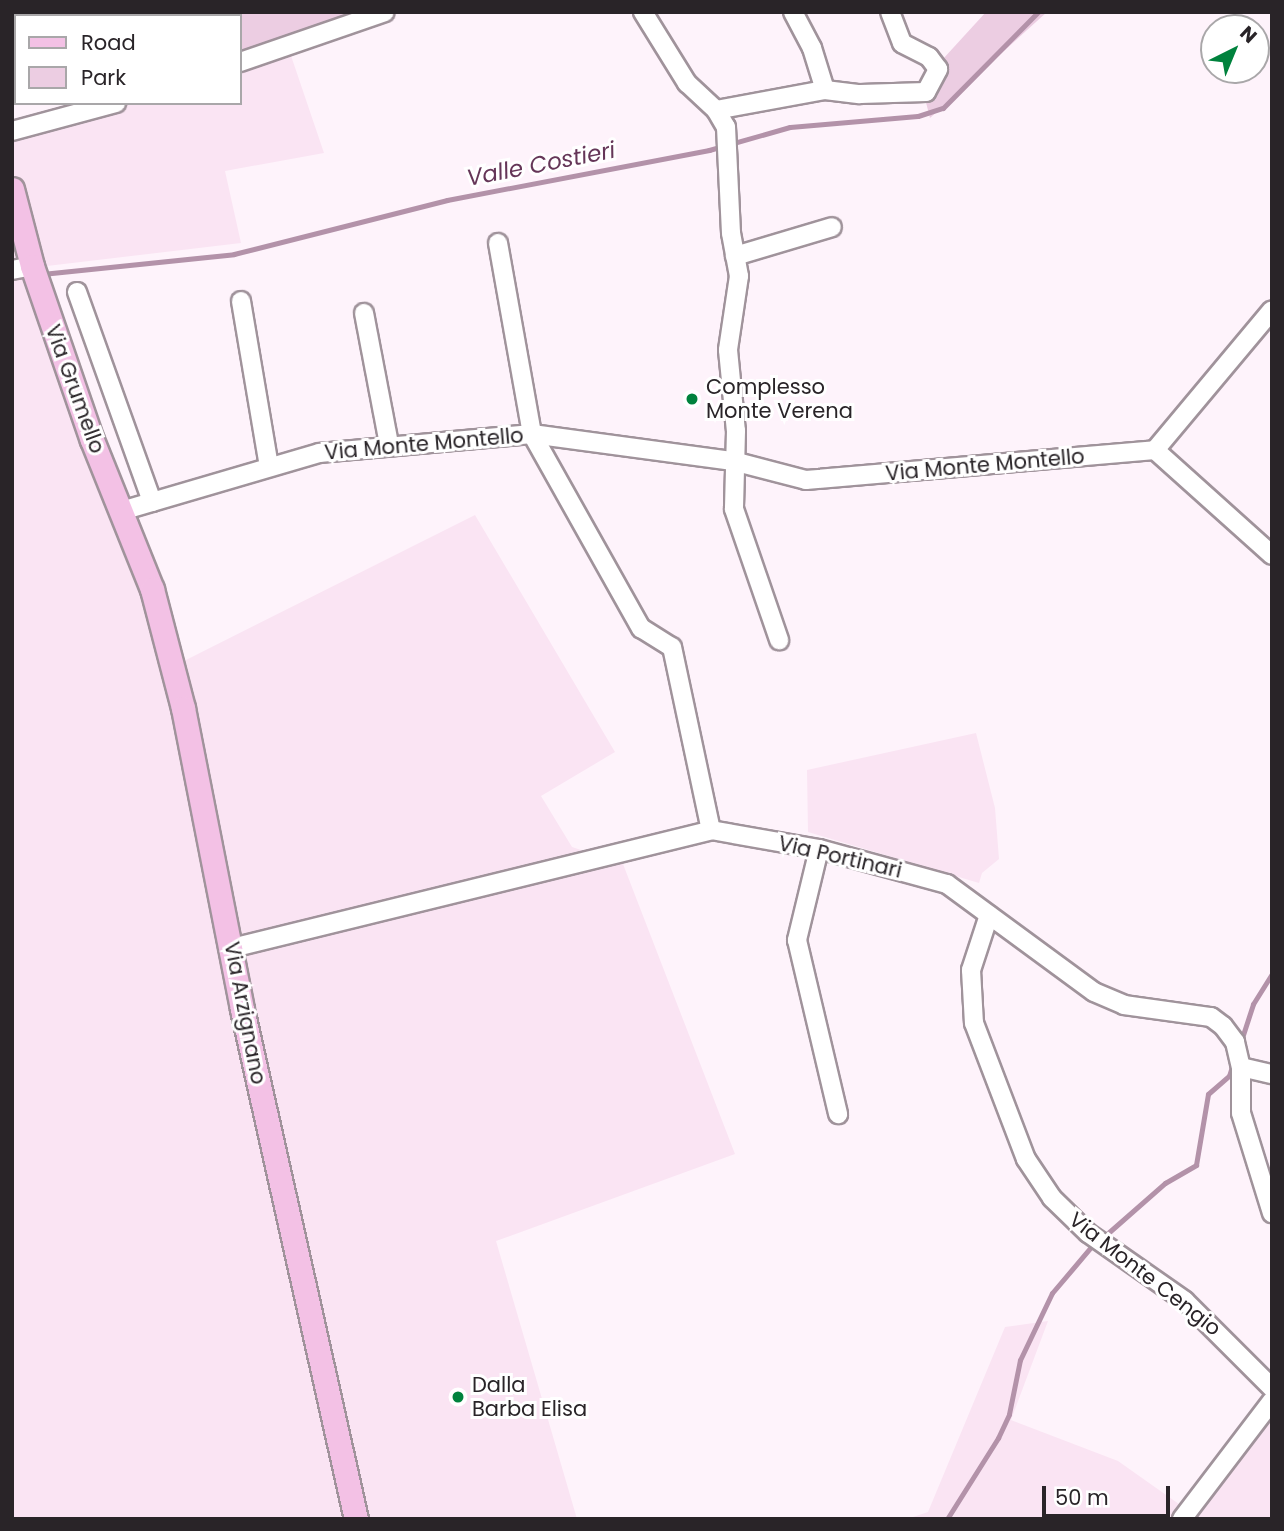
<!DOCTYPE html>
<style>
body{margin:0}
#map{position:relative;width:1284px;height:1531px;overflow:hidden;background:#fef3fb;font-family:Poppins,sans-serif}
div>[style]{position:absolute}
.built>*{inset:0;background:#fae4f3}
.green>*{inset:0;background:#eccde2}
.stream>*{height:5px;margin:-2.5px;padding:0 2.5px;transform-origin:2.5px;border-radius:2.5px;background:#b392a9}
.roads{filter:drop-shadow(2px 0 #a0939b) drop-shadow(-2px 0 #a0939b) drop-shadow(0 2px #a0939b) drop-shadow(0 -2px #a0939b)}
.minor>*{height:18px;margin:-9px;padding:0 9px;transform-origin:9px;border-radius:9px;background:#fff}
.major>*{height:23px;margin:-11.5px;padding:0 11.5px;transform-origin:11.5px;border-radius:11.5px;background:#f3c1e5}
.dots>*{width:19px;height:19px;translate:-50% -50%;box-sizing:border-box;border:4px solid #fff;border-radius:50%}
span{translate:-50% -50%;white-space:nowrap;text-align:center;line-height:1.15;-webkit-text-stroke:6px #fff;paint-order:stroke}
.poi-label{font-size:21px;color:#292428}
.left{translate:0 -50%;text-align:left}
.street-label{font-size:21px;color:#292428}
.water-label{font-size:23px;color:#653658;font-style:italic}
.frame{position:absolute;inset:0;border:14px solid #292428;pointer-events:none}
.legend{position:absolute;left:14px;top:14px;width:228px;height:91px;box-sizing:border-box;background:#fff;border:2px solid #a9a7a9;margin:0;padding:9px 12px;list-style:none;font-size:21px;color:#292428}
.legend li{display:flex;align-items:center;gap:14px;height:35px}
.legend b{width:35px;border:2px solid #a9a7a9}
.north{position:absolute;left:1200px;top:14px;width:70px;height:70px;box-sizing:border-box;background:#fff;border:2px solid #a9a7a9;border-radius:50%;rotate:43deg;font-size:19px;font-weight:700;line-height:28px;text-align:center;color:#292428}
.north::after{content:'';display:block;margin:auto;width:24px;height:32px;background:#00823d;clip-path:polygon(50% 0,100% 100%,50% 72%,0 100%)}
.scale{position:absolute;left:1042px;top:1486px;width:128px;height:32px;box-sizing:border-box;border:4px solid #292428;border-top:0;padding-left:9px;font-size:21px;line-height:24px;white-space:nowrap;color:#292428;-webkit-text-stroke:5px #fff;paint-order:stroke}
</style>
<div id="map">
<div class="built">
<div style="clip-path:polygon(285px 38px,324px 153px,225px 171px,241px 243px,30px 268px,172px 667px,475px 515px,615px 752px,541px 796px,572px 847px,623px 864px,735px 1154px,496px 1241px,577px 1519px,12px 1519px,12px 132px,128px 103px,240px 103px,240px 56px)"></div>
<div style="clip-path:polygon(976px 733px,995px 808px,999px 859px,982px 873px,979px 883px,808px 832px,807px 770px)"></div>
<div style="clip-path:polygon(1048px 1321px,1011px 1420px,1118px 1461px,1193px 1514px,1272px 1412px,1272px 1519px,907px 1519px,928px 1512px,1005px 1327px)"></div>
</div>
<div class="green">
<div style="clip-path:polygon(12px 12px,349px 12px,347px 18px,240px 56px,240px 16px,16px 19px)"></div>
<div style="clip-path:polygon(986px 12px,1047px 12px,930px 118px,921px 83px)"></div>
</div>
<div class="stream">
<div style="left:42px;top:274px;width:193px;rotate:-5.9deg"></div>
<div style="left:234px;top:254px;width:220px;rotate:-14.2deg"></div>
<div style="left:447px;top:200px;width:267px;rotate:-10.8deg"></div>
<div style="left:709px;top:150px;width:84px;rotate:-15.9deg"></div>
<div style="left:790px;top:127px;width:128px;rotate:-4.9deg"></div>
<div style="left:918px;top:116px;width:26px;rotate:-18deg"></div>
<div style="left:943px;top:108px;width:135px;rotate:-45.3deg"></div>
<div style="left:1241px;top:1041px;width:39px;rotate:-72deg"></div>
<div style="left:1253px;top:1004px;width:36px;rotate:-58deg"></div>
<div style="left:1108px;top:1233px;width:76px;rotate:-41.3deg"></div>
<div style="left:1165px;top:1183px;width:36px;rotate:-30deg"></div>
<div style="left:1196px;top:1165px;width:72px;rotate:-80.4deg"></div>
<div style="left:1208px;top:1094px;width:28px;rotate:-41deg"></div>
<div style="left:1229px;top:1076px;width:14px;rotate:-73deg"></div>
<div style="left:947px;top:1519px;width:96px;rotate:-57.8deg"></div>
<div style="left:998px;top:1438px;width:26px;rotate:-65deg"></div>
<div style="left:1009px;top:1414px;width:55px;rotate:-78.5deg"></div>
<div style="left:1020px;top:1360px;width:74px;rotate:-64.5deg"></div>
<div style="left:1052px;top:1293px;width:60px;rotate:-49.7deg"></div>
</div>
<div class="roads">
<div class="minor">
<div style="left:643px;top:12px;width:84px;rotate:58.2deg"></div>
<div style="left:687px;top:83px;width:40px;rotate:43deg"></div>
<div style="left:716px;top:110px;width:20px;rotate:60deg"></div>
<div style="left:726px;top:127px;width:106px;rotate:87.3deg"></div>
<div style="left:731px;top:233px;width:44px;rotate:79.5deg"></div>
<div style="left:739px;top:276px;width:75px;rotate:98.5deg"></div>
<div style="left:728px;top:350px;width:81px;rotate:84.4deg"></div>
<div style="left:736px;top:431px;width:78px;rotate:91.5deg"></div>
<div style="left:734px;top:509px;width:139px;rotate:71deg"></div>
<div style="left:793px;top:12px;width:41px;rotate:62.2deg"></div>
<div style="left:812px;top:48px;width:44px;rotate:72.8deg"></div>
<div style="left:240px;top:62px;width:153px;rotate:-19deg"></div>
<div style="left:716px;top:110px;width:111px;rotate:-10.4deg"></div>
<div style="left:825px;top:90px;width:35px;rotate:7deg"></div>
<div style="left:860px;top:94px;width:66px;rotate:-1.7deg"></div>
<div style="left:926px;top:92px;width:26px;rotate:-62deg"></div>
<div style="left:938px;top:69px;width:15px;rotate:-127deg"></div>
<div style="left:929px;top:57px;width:30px;rotate:-153deg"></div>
<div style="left:902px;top:43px;width:33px;rotate:-111deg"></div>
<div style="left:12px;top:131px;width:108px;rotate:-15.1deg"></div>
<div style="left:498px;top:243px;width:194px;rotate:79.9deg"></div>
<div style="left:532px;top:434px;width:223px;rotate:60.7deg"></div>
<div style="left:641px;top:628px;width:36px;rotate:32deg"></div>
<div style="left:672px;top:647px;width:187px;rotate:78deg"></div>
<div style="left:735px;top:256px;width:101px;rotate:-16.6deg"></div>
<div style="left:12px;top:270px;width:20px;rotate:-11deg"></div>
<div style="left:77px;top:292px;width:223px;rotate:70.3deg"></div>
<div style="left:241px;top:301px;width:168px;rotate:80.4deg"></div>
<div style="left:364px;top:313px;width:133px;rotate:79.2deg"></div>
<div style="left:1155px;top:450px;width:182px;rotate:-50.1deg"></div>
<div style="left:1155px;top:450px;width:157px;rotate:41.9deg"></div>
<div style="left:121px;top:511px;width:206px;rotate:-16.3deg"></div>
<div style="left:319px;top:453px;width:214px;rotate:-5.1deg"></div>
<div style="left:532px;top:434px;width:203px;rotate:7.7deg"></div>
<div style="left:733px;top:461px;width:75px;rotate:14.6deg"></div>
<div style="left:806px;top:480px;width:350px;rotate:-4.9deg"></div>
<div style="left:819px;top:849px;width:94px;rotate:103.6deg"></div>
<div style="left:797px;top:940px;width:179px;rotate:76.7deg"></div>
<div style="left:989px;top:915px;width:58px;rotate:108.1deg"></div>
<div style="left:971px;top:970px;width:53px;rotate:86.8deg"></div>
<div style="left:974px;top:1023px;width:146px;rotate:69.1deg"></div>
<div style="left:1026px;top:1159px;width:47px;rotate:56.3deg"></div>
<div style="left:1052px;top:1198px;width:50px;rotate:44.2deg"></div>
<div style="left:1088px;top:1233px;width:118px;rotate:35deg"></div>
<div style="left:1185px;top:1301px;width:123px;rotate:45deg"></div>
<div style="left:232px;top:948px;width:493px;rotate:-13.8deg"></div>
<div style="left:711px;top:830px;width:110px;rotate:10deg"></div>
<div style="left:819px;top:849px;width:133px;rotate:15.3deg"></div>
<div style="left:947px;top:884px;width:182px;rotate:36.3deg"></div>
<div style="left:1094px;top:992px;width:33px;rotate:23deg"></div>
<div style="left:1124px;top:1005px;width:88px;rotate:7.9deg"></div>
<div style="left:1211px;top:1017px;width:15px;rotate:37deg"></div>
<div style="left:1223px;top:1026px;width:20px;rotate:53deg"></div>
<div style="left:1235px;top:1042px;width:26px;rotate:77deg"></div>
<div style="left:1241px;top:1067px;width:46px;rotate:90deg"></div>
<div style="left:1241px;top:1113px;width:105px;rotate:72.8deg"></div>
<div style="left:1241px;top:1067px;width:32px;rotate:13deg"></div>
<div style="left:1182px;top:1519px;width:148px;rotate:-52.7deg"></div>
</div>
<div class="major">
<div style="left:12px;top:189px;width:80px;rotate:75.4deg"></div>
<div style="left:32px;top:266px;width:184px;rotate:71deg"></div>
<div style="left:92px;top:440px;width:161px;rotate:68.1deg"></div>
<div style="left:152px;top:589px;width:123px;rotate:75.4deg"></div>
<div style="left:183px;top:708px;width:307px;rotate:78.9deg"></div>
<div style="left:242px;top:1009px;width:523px;rotate:77.4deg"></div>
</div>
</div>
<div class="dots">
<div style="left:692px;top:399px;background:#00823d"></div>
<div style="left:458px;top:1397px;background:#00823d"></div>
</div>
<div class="poi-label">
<span class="left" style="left:706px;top:399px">Complesso<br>Monte Verena</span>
<span class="left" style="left:472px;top:1397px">Dalla<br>Barba Elisa</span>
</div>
<div class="street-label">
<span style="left:75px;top:389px;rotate:70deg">Via Grumello</span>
<span style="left:424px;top:444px;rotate:-5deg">Via Monte Montello</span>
<span style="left:985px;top:465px;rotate:-5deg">Via Monte Montello</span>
<span style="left:840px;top:857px;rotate:13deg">Via Portinari</span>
<span style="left:245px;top:1013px;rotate:79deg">Via Arzignano</span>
<span style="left:1145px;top:1274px;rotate:38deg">Via Monte Cengio</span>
</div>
<div class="water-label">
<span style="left:541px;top:164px;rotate:-11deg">Valle Costieri</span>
</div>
<div class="frame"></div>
<ul class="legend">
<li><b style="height:9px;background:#f3c1e5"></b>Road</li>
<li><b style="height:19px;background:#eccde2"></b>Park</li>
</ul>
<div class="north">N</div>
<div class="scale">50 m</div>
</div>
